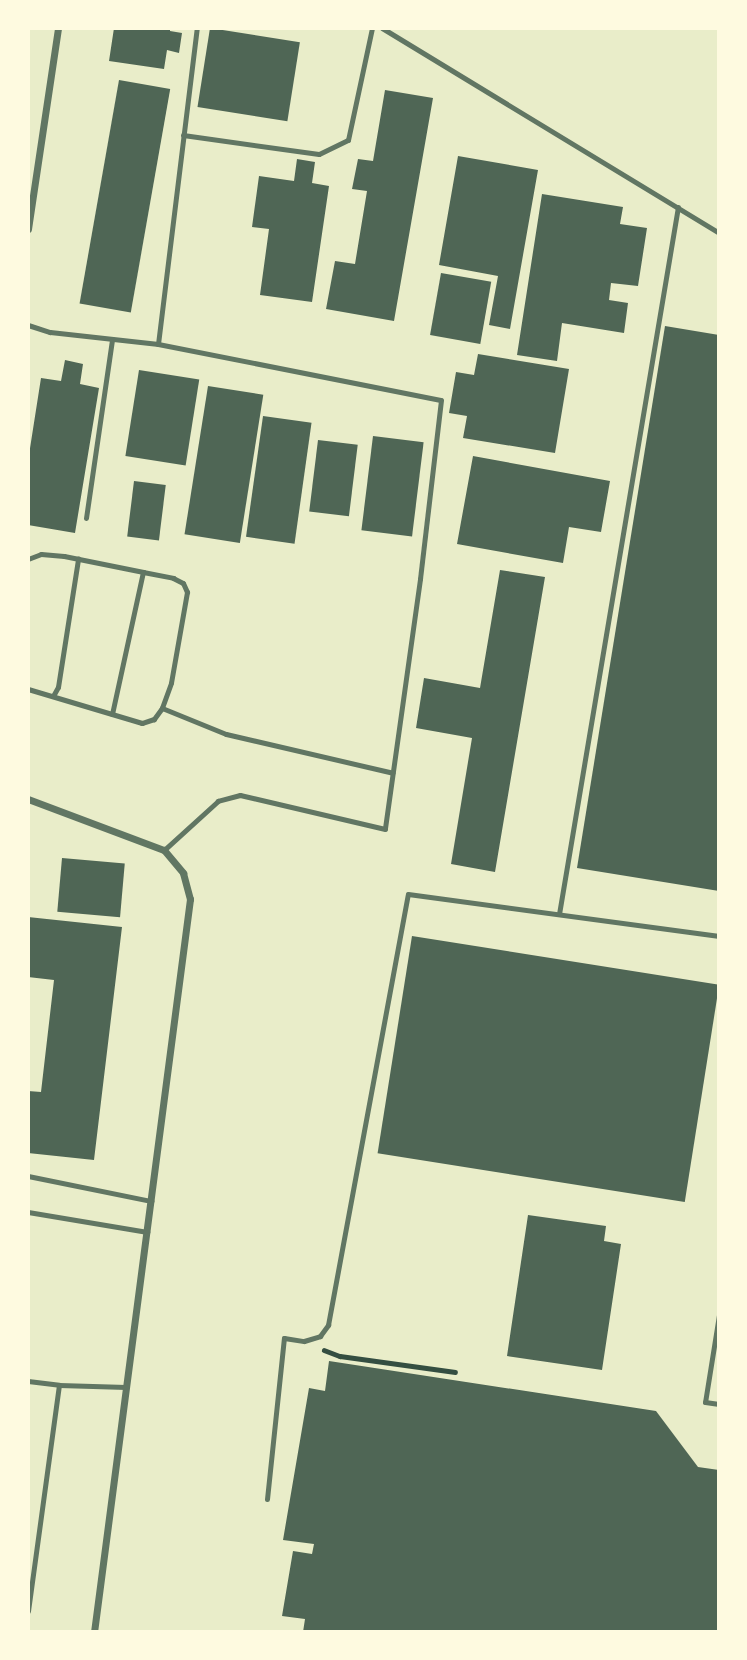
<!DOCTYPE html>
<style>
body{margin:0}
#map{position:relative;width:747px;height:1660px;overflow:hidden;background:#e9edc9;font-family:"Sofia Sans Condensed",sans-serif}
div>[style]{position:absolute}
.building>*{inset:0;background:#4f6655;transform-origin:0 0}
.path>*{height:4.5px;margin:-2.25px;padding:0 2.25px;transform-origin:2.25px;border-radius:2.25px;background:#344e41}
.service>*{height:5px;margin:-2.5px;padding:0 2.5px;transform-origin:2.5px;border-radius:2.5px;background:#617663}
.minor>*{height:7px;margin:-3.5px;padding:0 3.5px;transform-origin:3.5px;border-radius:3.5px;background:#617663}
span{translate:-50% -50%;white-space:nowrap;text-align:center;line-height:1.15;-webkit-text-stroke:5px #fefae0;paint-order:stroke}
.frame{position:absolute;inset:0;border:30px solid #fefae0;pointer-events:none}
</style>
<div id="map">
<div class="building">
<div style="clip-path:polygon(114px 28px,170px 28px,170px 31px,182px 33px,179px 53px,167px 50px,164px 69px,109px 61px)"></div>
<div style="left:210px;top:28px;width:91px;height:80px;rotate:9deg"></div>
<div style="left:119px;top:80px;width:52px;height:227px;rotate:10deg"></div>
<div style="clip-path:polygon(385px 90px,433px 98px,394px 321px,326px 309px,335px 261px,355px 264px,367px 191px,352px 189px,358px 159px,373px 161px)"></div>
<div style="clip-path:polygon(458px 156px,538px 170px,510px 329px,489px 325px,498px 276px,439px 265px)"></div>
<div style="clip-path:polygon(297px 159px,315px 162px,312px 183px,329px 186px,312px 302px,260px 295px,269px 229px,252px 227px,259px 176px,294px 181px)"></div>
<div style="clip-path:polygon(542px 194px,623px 207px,620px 224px,647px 228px,638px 286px,611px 283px,609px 300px,628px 303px,624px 333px,562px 323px,557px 361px,517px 355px)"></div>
<div style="left:441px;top:273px;width:51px;height:63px;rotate:10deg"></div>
<div style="clip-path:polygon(665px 326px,719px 335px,719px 891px,577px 868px)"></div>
<div style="clip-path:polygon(478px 354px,569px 369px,555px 453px,463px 438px,467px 416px,449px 413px,456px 372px,474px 375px)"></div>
<div style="clip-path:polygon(65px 360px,83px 364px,80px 384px,99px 388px,75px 533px,28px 525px,28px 461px,41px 378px,61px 381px)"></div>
<div style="left:139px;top:370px;width:61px;height:87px;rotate:9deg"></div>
<div style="left:208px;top:386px;width:56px;height:150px;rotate:9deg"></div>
<div style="left:263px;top:416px;width:49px;height:122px;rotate:8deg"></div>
<div style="left:373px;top:436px;width:51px;height:95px;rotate:7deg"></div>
<div style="left:318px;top:440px;width:40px;height:72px;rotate:7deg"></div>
<div style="clip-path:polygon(473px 456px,610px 481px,601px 532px,569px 527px,563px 563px,457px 544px)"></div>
<div style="left:134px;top:481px;width:32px;height:56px;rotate:7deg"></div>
<div style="clip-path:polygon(500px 570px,545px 577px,495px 872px,451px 864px,472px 738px,416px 728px,424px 678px,480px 688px)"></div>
<div style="left:62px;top:858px;width:63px;height:54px;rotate:5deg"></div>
<div style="clip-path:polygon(28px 917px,122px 927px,94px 1160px,28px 1153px,28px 1091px,41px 1092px,54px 980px,28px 977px)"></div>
<div style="left:412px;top:936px;width:311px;height:220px;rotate:9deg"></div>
<div style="clip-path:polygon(528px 1215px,606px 1226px,604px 1241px,621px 1244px,602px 1370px,507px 1356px)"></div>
<div style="clip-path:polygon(329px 1361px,656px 1411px,698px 1467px,719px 1470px,719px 1632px,303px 1632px,305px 1619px,282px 1616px,293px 1551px,312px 1554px,314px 1544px,283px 1540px,309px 1388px,325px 1391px)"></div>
</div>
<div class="path">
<div style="left:324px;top:1350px;width:17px;rotate:21deg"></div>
<div style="left:340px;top:1356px;width:116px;rotate:7.9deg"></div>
</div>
<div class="service">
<div style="left:382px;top:28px;width:394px;rotate:31.3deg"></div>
<div style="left:183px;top:135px;width:137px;rotate:8deg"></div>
<div style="left:319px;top:154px;width:32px;rotate:-26deg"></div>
<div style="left:348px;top:140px;width:115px;rotate:-77.9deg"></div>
<div style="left:28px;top:325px;width:23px;rotate:18deg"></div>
<div style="left:50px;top:332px;width:109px;rotate:6.3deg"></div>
<div style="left:158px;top:344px;width:288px;rotate:11.2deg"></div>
<div style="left:441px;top:400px;width:180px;rotate:96.7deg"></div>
<div style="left:420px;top:579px;width:252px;rotate:98deg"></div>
<div style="left:385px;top:829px;width:149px;rotate:-166.8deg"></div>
<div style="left:240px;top:795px;width:23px;rotate:165deg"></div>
<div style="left:218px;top:801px;width:73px;rotate:137.8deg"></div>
<div style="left:158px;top:344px;width:318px;rotate:-83deg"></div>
<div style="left:86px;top:518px;width:181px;rotate:-81.7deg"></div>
<div style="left:28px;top:559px;width:14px;rotate:-21deg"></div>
<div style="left:41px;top:554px;width:23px;rotate:5deg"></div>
<div style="left:64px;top:556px;width:81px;rotate:11.4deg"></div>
<div style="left:143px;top:572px;width:31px;rotate:11deg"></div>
<div style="left:173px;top:578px;width:11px;rotate:27deg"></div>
<div style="left:183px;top:583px;width:10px;rotate:66deg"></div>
<div style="left:187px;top:592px;width:92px;rotate:100deg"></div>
<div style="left:171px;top:683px;width:27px;rotate:110deg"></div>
<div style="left:162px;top:708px;width:14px;rotate:126deg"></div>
<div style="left:154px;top:719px;width:13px;rotate:162deg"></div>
<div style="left:142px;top:723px;width:119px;rotate:-163.4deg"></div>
<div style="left:53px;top:696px;width:10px;rotate:-61deg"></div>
<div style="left:58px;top:687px;width:130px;rotate:-81.1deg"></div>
<div style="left:162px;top:708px;width:69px;rotate:22.1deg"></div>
<div style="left:226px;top:734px;width:171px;rotate:13.1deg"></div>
<div style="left:112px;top:714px;width:145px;rotate:-77.7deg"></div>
<div style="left:559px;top:914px;width:717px;rotate:-80.45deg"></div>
<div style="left:28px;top:1176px;width:126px;rotate:11.5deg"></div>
<div style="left:28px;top:1212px;width:121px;rotate:9.5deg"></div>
<div style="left:719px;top:1315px;width:88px;rotate:99.1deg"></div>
<div style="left:705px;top:1402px;width:14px;rotate:8deg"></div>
<div style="left:28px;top:1381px;width:31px;rotate:7deg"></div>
<div style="left:267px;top:1499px;width:162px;rotate:-84deg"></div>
<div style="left:284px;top:1338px;width:20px;rotate:9deg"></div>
<div style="left:304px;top:1341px;width:17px;rotate:-17deg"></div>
<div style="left:320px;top:1336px;width:14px;rotate:-54deg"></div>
<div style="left:328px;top:1325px;width:438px;rotate:-79.5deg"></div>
<div style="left:408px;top:894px;width:314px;rotate:7.7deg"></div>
<div style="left:28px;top:1611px;width:228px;rotate:-82.2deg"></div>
<div style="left:59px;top:1385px;width:67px;rotate:1.7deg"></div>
</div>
<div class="minor">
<div style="left:28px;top:229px;width:203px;rotate:-81.5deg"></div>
<div style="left:28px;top:799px;width:145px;rotate:20.6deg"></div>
<div style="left:164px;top:850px;width:30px;rotate:50deg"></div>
<div style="left:183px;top:873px;width:27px;rotate:75deg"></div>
<div style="left:190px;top:899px;width:739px;rotate:97.46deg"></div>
</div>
<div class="frame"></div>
</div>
